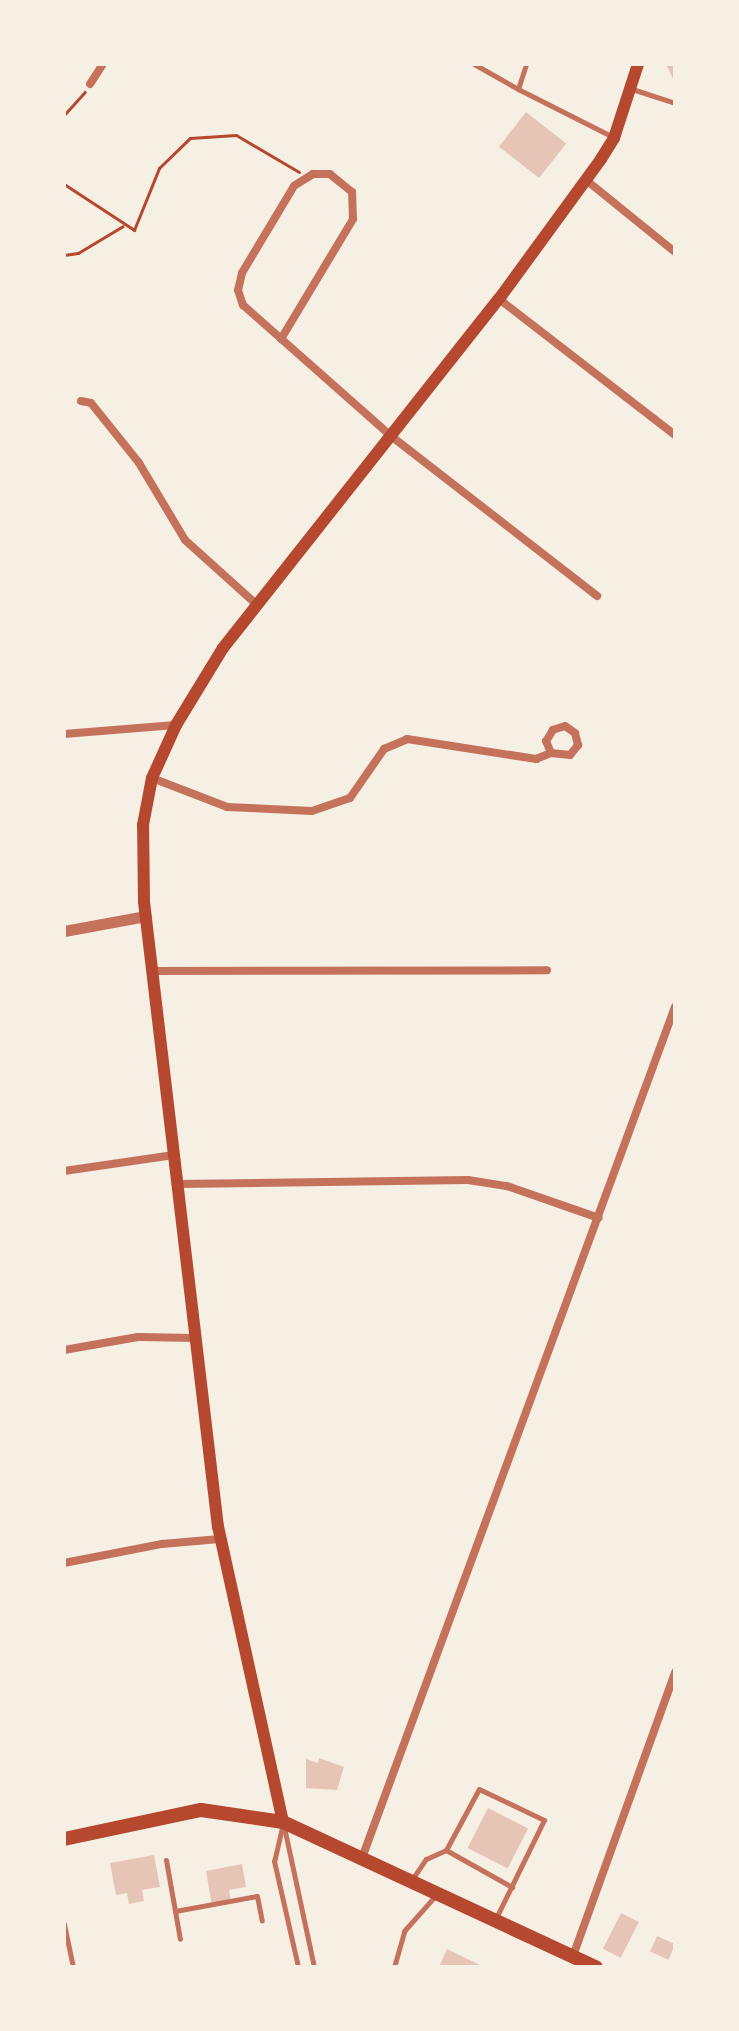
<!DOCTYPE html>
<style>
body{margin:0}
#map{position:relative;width:739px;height:2031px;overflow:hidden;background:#f6efe4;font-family:Inter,sans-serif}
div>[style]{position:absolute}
.building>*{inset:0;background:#e6c5b7;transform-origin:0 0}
.path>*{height:3px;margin:-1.5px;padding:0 1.5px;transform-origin:1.5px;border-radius:1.5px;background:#b5482f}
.service>*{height:5px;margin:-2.5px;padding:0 2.5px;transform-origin:2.5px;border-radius:2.5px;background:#c5725c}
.minor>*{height:8px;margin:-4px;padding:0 4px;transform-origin:4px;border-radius:4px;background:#c5725c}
.tertiary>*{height:11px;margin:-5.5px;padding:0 5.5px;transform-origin:5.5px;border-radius:5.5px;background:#c5725c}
.secondary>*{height:12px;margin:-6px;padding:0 6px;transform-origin:6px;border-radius:6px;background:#b5482f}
.primary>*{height:14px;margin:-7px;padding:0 7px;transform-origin:7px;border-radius:7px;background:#b5482f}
span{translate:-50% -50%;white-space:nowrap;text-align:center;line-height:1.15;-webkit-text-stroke:6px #f6efe4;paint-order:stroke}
.frame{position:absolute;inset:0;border:66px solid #f6efe4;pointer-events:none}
</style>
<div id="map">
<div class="building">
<div style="clip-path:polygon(666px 64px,675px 64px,675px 83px)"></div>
<div style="left:526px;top:112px;width:51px;height:44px;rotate:38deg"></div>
<div style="clip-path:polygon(319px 1758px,344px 1767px,337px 1790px,306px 1788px,306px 1759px,318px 1763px)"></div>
<div style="left:488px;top:1808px;width:45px;height:45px;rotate:27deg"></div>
<div style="clip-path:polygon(154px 1855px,160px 1887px,142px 1890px,144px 1901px,129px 1904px,127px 1893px,116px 1895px,110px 1863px)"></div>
<div style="clip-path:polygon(242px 1864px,246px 1887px,229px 1890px,231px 1902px,212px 1906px,206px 1871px)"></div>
<div style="left:621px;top:1913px;width:20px;height:40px;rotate:27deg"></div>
<div style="left:657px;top:1936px;width:20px;height:17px;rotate:24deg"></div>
<div style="clip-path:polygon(447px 1949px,484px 1967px,439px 1967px)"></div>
</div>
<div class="path">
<div style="left:64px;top:115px;width:31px;rotate:-48deg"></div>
<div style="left:64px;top:184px;width:84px;rotate:33.3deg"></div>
<div style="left:134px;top:230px;width:67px;rotate:-68deg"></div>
<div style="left:159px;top:168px;width:43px;rotate:-44.1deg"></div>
<div style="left:190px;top:138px;width:46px;rotate:-3.7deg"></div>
<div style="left:236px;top:135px;width:73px;rotate:30.4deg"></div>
<div style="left:64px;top:255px;width:14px;rotate:-8deg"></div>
<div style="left:78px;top:253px;width:52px;rotate:-31deg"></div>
</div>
<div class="service">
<div style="left:474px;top:64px;width:51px;rotate:29.6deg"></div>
<div style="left:518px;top:89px;width:26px;rotate:-72deg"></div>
<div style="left:518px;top:89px;width:106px;rotate:26.8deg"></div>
<div style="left:632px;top:89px;width:45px;rotate:18deg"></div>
<div style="left:283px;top:1823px;width:39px;rotate:103deg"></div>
<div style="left:274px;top:1861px;width:109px;rotate:77.2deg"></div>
<div style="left:284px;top:1827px;width:143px;rotate:77.9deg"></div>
<div style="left:446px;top:1850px;width:76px;rotate:29.3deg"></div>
<div style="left:166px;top:1860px;width:80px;rotate:80deg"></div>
<div style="left:413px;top:1878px;width:23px;rotate:-56deg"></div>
<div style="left:426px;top:1859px;width:22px;rotate:-24deg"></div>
<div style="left:446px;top:1850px;width:69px;rotate:-61.6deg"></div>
<div style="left:479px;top:1789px;width:72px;rotate:25.5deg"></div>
<div style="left:544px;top:1820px;width:111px;rotate:116.1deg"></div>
<div style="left:175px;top:1911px;width:83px;rotate:-10.4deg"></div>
<div style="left:257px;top:1896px;width:25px;rotate:79deg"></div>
<div style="left:64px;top:1924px;width:44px;rotate:78.2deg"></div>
<div style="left:394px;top:1967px;width:37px;rotate:-74deg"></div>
<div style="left:404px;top:1931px;width:48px;rotate:-48.4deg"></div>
</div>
<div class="minor">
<div style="left:90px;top:84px;width:24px;rotate:-57deg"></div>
<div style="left:586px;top:180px;width:114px;rotate:39deg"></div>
<div style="left:499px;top:299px;width:222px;rotate:37.7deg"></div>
<div style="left:281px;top:339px;width:140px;rotate:-59deg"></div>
<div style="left:353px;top:219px;width:27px;rotate:-92deg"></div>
<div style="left:352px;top:192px;width:28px;rotate:-141deg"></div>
<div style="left:330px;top:174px;width:17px;rotate:180deg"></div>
<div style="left:313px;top:174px;width:22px;rotate:148deg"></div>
<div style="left:294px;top:186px;width:101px;rotate:120.9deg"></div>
<div style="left:242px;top:273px;width:17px;rotate:103deg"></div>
<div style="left:238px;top:290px;width:16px;rotate:72deg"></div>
<div style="left:243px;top:305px;width:198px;rotate:41.5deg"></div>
<div style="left:391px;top:436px;width:261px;rotate:37.8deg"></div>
<div style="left:81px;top:401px;width:10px;rotate:11deg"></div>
<div style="left:91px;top:403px;width:77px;rotate:51.3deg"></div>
<div style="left:139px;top:463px;width:90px;rotate:59.1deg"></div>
<div style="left:185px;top:540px;width:96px;rotate:42deg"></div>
<div style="left:64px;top:734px;width:112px;rotate:-4.6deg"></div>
<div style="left:152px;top:778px;width:80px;rotate:21.1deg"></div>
<div style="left:227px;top:807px;width:85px;rotate:2.7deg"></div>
<div style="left:312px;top:811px;width:40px;rotate:-18.9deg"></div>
<div style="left:350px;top:798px;width:60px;rotate:-55.2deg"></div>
<div style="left:384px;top:749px;width:25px;rotate:-23deg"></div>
<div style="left:407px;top:739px;width:131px;rotate:8.8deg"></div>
<div style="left:536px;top:759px;width:16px;rotate:-22deg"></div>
<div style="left:551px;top:753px;width:19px;rotate:6deg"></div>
<div style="left:570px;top:755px;width:13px;rotate:-51deg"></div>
<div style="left:578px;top:745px;width:12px;rotate:-104deg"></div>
<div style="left:575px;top:733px;width:12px;rotate:-145deg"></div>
<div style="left:565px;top:726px;width:13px;rotate:162deg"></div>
<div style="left:553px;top:730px;width:13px;rotate:122deg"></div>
<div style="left:546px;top:741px;width:13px;rotate:67deg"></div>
<div style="left:154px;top:971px;width:393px;rotate:-0.1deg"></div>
<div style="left:64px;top:1171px;width:111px;rotate:-8.3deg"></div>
<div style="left:178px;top:1184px;width:290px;rotate:-0.8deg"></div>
<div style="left:468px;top:1180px;width:39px;rotate:9deg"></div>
<div style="left:507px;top:1186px;width:97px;rotate:19.2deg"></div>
<div style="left:64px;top:1350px;width:75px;rotate:-10deg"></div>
<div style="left:138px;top:1337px;width:58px;rotate:1deg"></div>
<div style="left:64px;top:1563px;width:100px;rotate:-11deg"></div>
<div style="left:162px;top:1544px;width:58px;rotate:-4.9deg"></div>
<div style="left:362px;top:1858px;width:907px;rotate:-69.81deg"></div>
<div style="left:573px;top:1956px;width:302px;rotate:-70.2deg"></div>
</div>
<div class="tertiary">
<div style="left:64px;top:931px;width:83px;rotate:-10.4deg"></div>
</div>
<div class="secondary">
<div style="left:283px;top:1822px;width:302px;rotate:-102.4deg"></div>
<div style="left:218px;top:1527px;width:629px;rotate:-96.75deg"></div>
<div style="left:144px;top:902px;width:77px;rotate:-90.7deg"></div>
<div style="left:143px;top:825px;width:48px;rotate:-79.2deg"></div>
<div style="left:152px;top:778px;width:58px;rotate:-65.6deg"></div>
<div style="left:176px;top:725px;width:90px;rotate:-58.6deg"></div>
<div style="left:223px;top:648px;width:445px;rotate:-51.7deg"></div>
<div style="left:499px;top:299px;width:173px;rotate:-53.9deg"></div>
<div style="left:601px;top:159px;width:25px;rotate:-58deg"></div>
<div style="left:614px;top:138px;width:78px;rotate:-72deg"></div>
</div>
<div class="primary">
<div style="left:64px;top:1839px;width:140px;rotate:-12deg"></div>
<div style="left:201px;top:1810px;width:83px;rotate:8.3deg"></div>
<div style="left:283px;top:1822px;width:345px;rotate:24.9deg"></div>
</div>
<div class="frame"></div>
</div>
